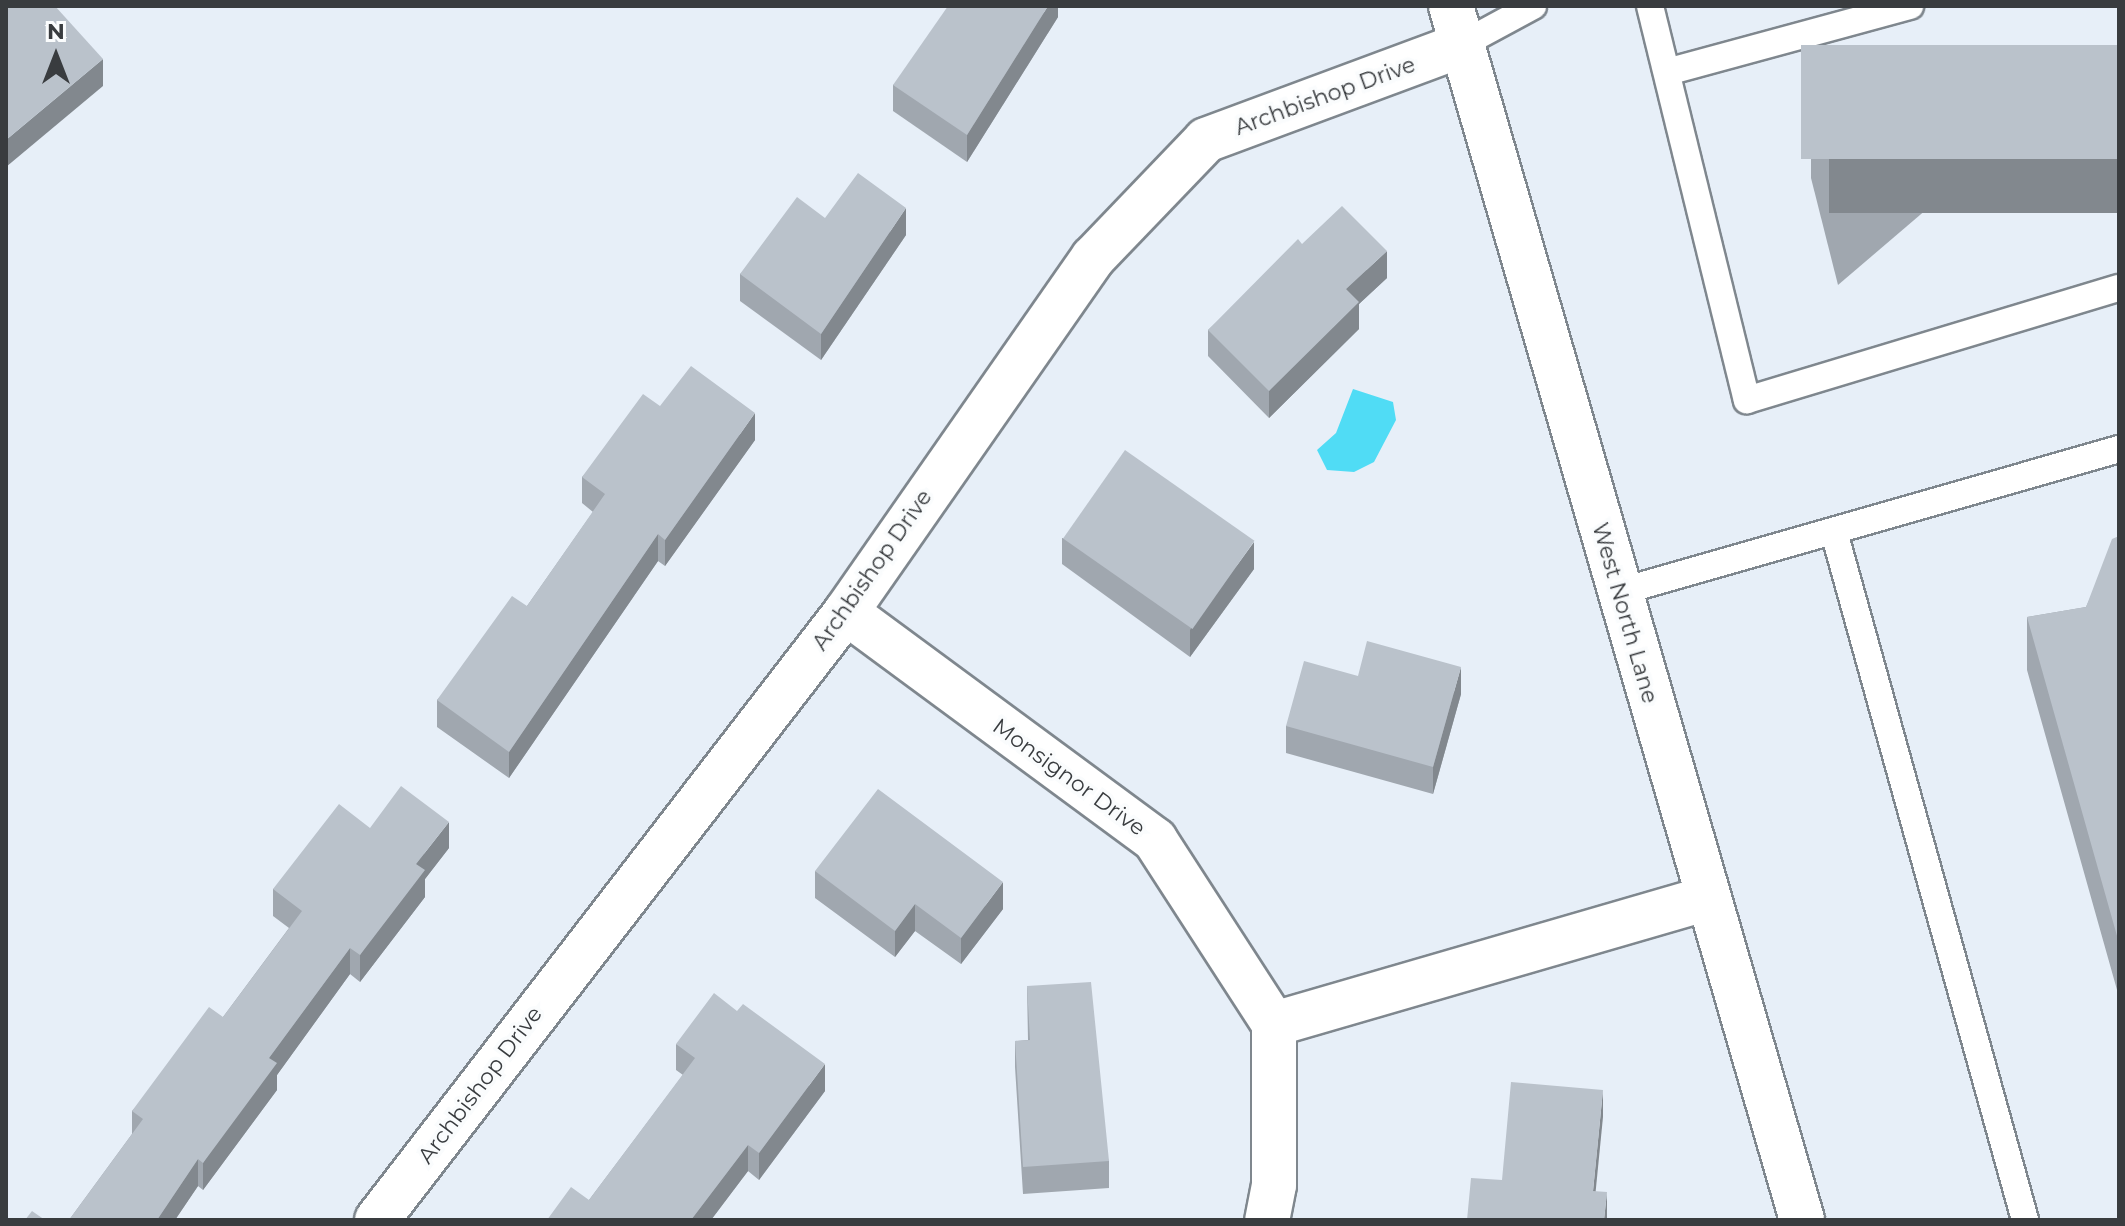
<!DOCTYPE html>
<style>
body{margin:0}
#map{position:relative;width:2125px;height:1226px;overflow:hidden;background:#e7eff8;font-family:Montserrat,sans-serif}
div>[style]{position:absolute}
.water>*{inset:0;background:#50dcf5}
.roads{filter:drop-shadow(2px 0 #7f878e) drop-shadow(-2px 0 #7f878e) drop-shadow(0 2px #7f878e) drop-shadow(0 -2px #7f878e)}
.lane>*{height:26px;margin:-13px;padding:0 13px;transform-origin:13px;border-radius:13px;background:#fff}
.street>*{height:44px;margin:-22px;padding:0 22px;transform-origin:22px;border-radius:22px;background:#fff}
.secondary>*{height:44px;margin:-22px;padding:0 22px;transform-origin:22px;border-radius:22px;background:#fff}
.wall>*{inset:0;background:#a0a7af}
.shaded-wall>*{inset:0;background:#82888e;transform-origin:0 0}
.building>*{inset:0;background:#bac2cb;transform-origin:0 0}
span{translate:-50% -50%;white-space:nowrap;text-align:center;line-height:1.15;-webkit-text-stroke:7px #fafcfd;paint-order:stroke}
.street-label{font-size:22px;color:#393c3f}
.frame{position:absolute;inset:0;border:8px solid #393c3f;pointer-events:none}
.north{position:absolute;left:16px;top:16px;width:80px;height:80px;-webkit-text-stroke:6px #fafcfd;paint-order:stroke;rotate:0deg;font-size:22px;font-weight:700;line-height:32px;text-align:center;color:#393c3f}
.north::after{content:'';display:block;margin:auto;width:28px;height:36px;background:#393c3f;clip-path:polygon(50% 0,100% 100%,50% 72%,0 100%)}
</style>
<div id="map">
<div class="water">
<div style="clip-path:polygon(1353px 389px,1393px 402px,1396px 420px,1374px 462px,1354px 472px,1327px 470px,1317px 450px,1336px 433px)"></div>
</div>
<div class="roads">
<div class="lane">
<div style="left:1650px;top:6px;width:406px;rotate:76.2deg"></div>
<div style="left:1747px;top:400px;width:388px;rotate:-16.8deg"></div>
<div style="left:1461px;top:45px;width:82px;rotate:-28.4deg"></div>
<div style="left:1667px;top:72px;width:252px;rotate:-15.2deg"></div>
<div style="left:1834px;top:532px;width:714px;rotate:74.48deg"></div>
<div style="left:1619px;top:592px;width:520px;rotate:-15.96deg"></div>
</div>
<div class="street">
<div style="left:846px;top:612px;width:384px;rotate:36.4deg"></div>
<div style="left:1155px;top:840px;width:219px;rotate:57.1deg"></div>
<div style="left:1274px;top:1024px;width:161px;rotate:90deg"></div>
<div style="left:1274px;top:1185px;width:36px;rotate:101deg"></div>
<div style="left:1274px;top:1024px;width:451px;rotate:-16.2deg"></div>
<div style="left:377px;top:1220px;width:768px;rotate:-52.35deg"></div>
<div style="left:846px;top:612px;width:432px;rotate:-55.1deg"></div>
<div style="left:1093px;top:258px;width:163px;rotate:-46.2deg"></div>
<div style="left:1206px;top:140px;width:272px;rotate:-20.4deg"></div>
</div>
<div class="secondary">
<div style="left:1451px;top:6px;width:1264px;rotate:73.87deg"></div>
</div>
</div>
<div class="wall">
<div style="clip-path:polygon(1058px 6px,1058px 17px,967px 162px,893px 111px,893px 85px)"></div>
<div style="clip-path:polygon(2119px 45px,1838px 285px,1811px 178px,1811px 125px)"></div>
<div style="clip-path:polygon(825px 218px,906px 235px,821px 360px,740px 301px,740px 274px)"></div>
<div style="clip-path:polygon(1302px 244px,1387px 278px,1359px 304px,1359px 329px,1269px 418px,1208px 356px,1208px 330px)"></div>
<div style="clip-path:polygon(660px 406px,755px 440px,665px 566px,658px 561px,509px 778px,437px 727px,437px 700px,527px 606px,593px 512px,582px 503px,582px 477px)"></div>
<div style="clip-path:polygon(2119px 536px,2119px 997px,2027px 670px,2027px 617px,2086px 607px)"></div>
<div style="clip-path:polygon(1062px 538px,1254px 569px,1190px 657px,1062px 564px)"></div>
<div style="clip-path:polygon(1358px 676px,1461px 694px,1433px 794px,1286px 753px,1286px 726px)"></div>
<div style="clip-path:polygon(449px 848px,425px 879px,425px 897px,360px 982px,350px 974px,277px 1075px,277px 1090px,203px 1190px,198px 1186px,175px 1220px,69px 1220px,132px 1134px,132px 1111px,223px 1017px,289px 928px,273px 916px,273px 889px)"></div>
<div style="clip-path:polygon(815px 871px,1003px 909px,961px 964px,915px 931px,895px 957px,815px 898px)"></div>
<div style="clip-path:polygon(1027px 986px,1109px 1161px,1109px 1188px,1023px 1194px,1015px 1067px,1015px 1041px,1028px 1040px)"></div>
<div style="clip-path:polygon(676px 1044px,825px 1091px,759px 1180px,748px 1171px,711px 1220px,547px 1220px,589px 1200px,683px 1075px,676px 1070px)"></div>
</div>
<div class="shaded-wall">
<div style="clip-path:polygon(1048px 6px,1058px 6px,1058px 17px,967px 162px,967px 135px)"></div>
<div style="clip-path:polygon(103px 59px,103px 86px,6px 167px,6px 140px)"></div>
<div style="left:2119px;top:159px;width:54px;height:290px;rotate:90deg"></div>
<div style="clip-path:polygon(906px 208px,906px 235px,821px 360px,821px 334px)"></div>
<div style="clip-path:polygon(1387px 251px,1387px 278px,1359px 304px,1359px 329px,1269px 418px,1269px 391px,1346px 289px)"></div>
<div style="clip-path:polygon(755px 413px,755px 440px,665px 566px,665px 540px)"></div>
<div style="clip-path:polygon(658px 534px,658px 561px,509px 778px,509px 752px)"></div>
<div style="clip-path:polygon(1254px 542px,1254px 569px,1190px 657px,1190px 630px)"></div>
<div style="clip-path:polygon(1461px 667px,1461px 694px,1433px 794px,1433px 767px)"></div>
<div style="clip-path:polygon(449px 822px,449px 848px,425px 879px,425px 897px,360px 982px,360px 955px,416px 864px)"></div>
<div style="clip-path:polygon(1003px 882px,1003px 909px,961px 964px,961px 938px)"></div>
<div style="clip-path:polygon(915px 904px,915px 931px,895px 957px,895px 931px)"></div>
<div style="clip-path:polygon(350px 948px,350px 974px,277px 1075px,277px 1090px,203px 1190px,203px 1163px,269px 1058px)"></div>
<div style="clip-path:polygon(825px 1064px,825px 1091px,759px 1180px,759px 1153px)"></div>
<div style="clip-path:polygon(1603px 1090px,1603px 1117px,1593px 1218px,1593px 1191px)"></div>
<div style="clip-path:polygon(748px 1145px,748px 1171px,711px 1220px,691px 1220px)"></div>
<div style="clip-path:polygon(198px 1159px,198px 1186px,175px 1220px,157px 1220px)"></div>
<div style="clip-path:polygon(1607px 1192px,1607px 1220px,1604px 1220px)"></div>
</div>
<div class="building">
<div style="clip-path:polygon(6px 6px,55px 6px,103px 59px,6px 140px)"></div>
<div style="clip-path:polygon(948px 6px,1048px 6px,967px 135px,893px 85px)"></div>
<div style="left:2119px;top:45px;width:114px;height:318px;rotate:90deg"></div>
<div style="clip-path:polygon(858px 173px,906px 208px,821px 334px,740px 274px,797px 197px,825px 218px)"></div>
<div style="clip-path:polygon(1342px 206px,1387px 251px,1346px 289px,1359px 302px,1269px 391px,1208px 330px,1298px 239px,1302px 244px)"></div>
<div style="clip-path:polygon(691px 366px,755px 413px,665px 540px,658px 534px,509px 752px,437px 700px,512px 596px,527px 606px,605px 494px,582px 477px,643px 394px,660px 406px)"></div>
<div style="left:1125px;top:450px;width:158px;height:108px;rotate:35deg"></div>
<div style="clip-path:polygon(2119px 536px,2119px 943px,2027px 617px,2086px 607px,2112px 539px)"></div>
<div style="clip-path:polygon(1367px 641px,1461px 667px,1433px 767px,1286px 726px,1304px 661px,1358px 676px)"></div>
<div style="clip-path:polygon(401px 786px,449px 822px,416px 864px,425px 870px,360px 955px,350px 948px,269px 1058px,277px 1063px,203px 1163px,198px 1159px,157px 1220px,69px 1220px,143px 1119px,132px 1111px,209px 1007px,223px 1017px,302px 911px,273px 889px,339px 804px,370px 828px)"></div>
<div style="clip-path:polygon(878px 789px,1003px 882px,961px 938px,915px 904px,895px 931px,815px 871px)"></div>
<div style="clip-path:polygon(1091px 982px,1109px 1161px,1023px 1167px,1015px 1041px,1030px 1040px,1027px 986px)"></div>
<div style="clip-path:polygon(714px 993px,737px 1011px,743px 1004px,825px 1064px,759px 1153px,748px 1145px,691px 1220px,547px 1220px,571px 1187px,589px 1200px,695px 1058px,676px 1044px)"></div>
<div style="clip-path:polygon(1511px 1082px,1603px 1090px,1593px 1191px,1607px 1192px,1604px 1220px,1467px 1220px,1471px 1178px,1502px 1180px)"></div>
<div style="clip-path:polygon(32px 1211px,45px 1220px,25px 1220px)"></div>
</div>
<div class="street-label">
<span style="left:1325px;top:96px;rotate:-20deg">Archbishop Drive</span>
<span style="left:872px;top:570px;rotate:-55deg">Archbishop Drive</span>
<span style="left:1625px;top:613px;rotate:74deg">West North Lane</span>
<span style="left:1069px;top:777px;rotate:36deg">Monsignor Drive</span>
<span style="left:480px;top:1085px;rotate:-53deg">Archbishop Drive</span>
</div>
<div class="frame"></div>
<div class="north">N</div>
</div>
